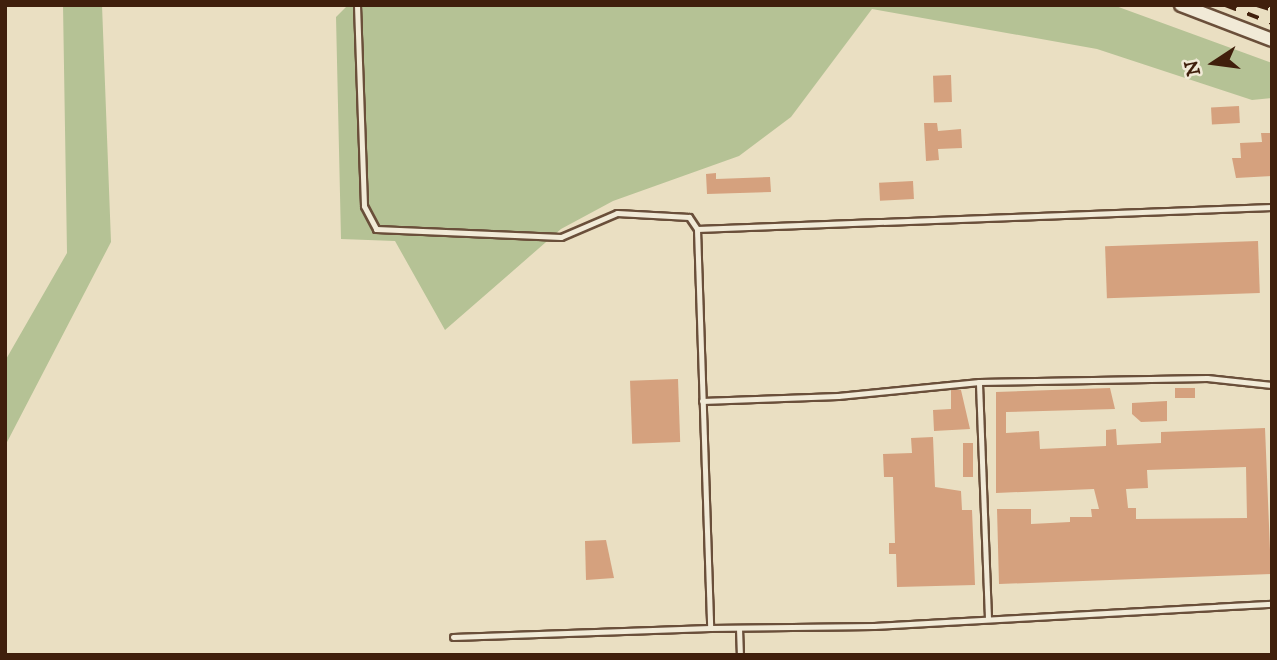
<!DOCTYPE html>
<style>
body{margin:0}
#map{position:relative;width:1277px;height:660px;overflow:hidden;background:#eadfc2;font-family:"IM FELL DW Pica",serif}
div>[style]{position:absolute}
.green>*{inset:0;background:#b5c295}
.building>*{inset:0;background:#d5a17e;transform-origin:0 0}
.roads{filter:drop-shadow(2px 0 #6a4f3a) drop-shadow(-2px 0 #6a4f3a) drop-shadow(0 2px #6a4f3a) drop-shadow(0 -2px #6a4f3a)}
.service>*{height:5px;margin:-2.5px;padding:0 2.5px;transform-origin:2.5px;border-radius:2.5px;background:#f1ead7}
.tertiary>*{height:12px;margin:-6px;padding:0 6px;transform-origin:6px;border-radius:6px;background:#f1ead7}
.rail>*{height:3.5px;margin-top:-1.75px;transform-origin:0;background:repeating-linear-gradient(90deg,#401f0c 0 12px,transparent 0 24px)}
span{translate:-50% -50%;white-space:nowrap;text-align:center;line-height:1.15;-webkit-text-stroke:6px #f1ead7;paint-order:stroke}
.frame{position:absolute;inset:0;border:7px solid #401f0c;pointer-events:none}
.north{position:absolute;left:1179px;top:28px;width:70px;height:70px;-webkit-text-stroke:5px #f1ead7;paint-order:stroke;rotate:257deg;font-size:19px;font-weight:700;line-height:28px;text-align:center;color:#401f0c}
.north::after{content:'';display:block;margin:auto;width:24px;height:32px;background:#401f0c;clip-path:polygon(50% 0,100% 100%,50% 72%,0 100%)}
</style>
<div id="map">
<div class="green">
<div style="clip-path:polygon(63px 5px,102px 5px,111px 242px,5px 446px,5px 361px,67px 253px)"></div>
<div style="clip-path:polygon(348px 5px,1113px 5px,1272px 63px,1272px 98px,1252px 100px,1097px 49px,872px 9px,791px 117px,739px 156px,613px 201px,561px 229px,445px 330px,395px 241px,341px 239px,336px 17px)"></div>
</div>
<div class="building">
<div style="left:951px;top:75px;width:27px;height:18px;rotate:88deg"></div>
<div style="left:1239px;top:106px;width:17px;height:28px;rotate:87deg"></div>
<div style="clip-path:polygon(924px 123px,937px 123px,938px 131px,961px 129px,962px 148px,938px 149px,939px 160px,926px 161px)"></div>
<div style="clip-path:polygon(1261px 133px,1272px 133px,1272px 176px,1236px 178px,1232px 158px,1241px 158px,1240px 143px,1262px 142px)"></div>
<div style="clip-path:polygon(716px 173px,716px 179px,770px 177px,771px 192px,707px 194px,706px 174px)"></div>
<div style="left:913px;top:181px;width:18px;height:34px;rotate:87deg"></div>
<div style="left:1258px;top:241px;width:52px;height:153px;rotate:88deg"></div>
<div style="left:678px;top:379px;width:63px;height:48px;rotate:88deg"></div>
<div style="clip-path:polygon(evenodd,1110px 388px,1115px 409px,1006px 412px,1006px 433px,1039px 431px,1040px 449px,1106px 446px,1106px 430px,1116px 429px,1117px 445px,1161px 443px,1161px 432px,1265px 428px,1271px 574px,999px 584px,997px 509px,1031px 509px,1031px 524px,1070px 522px,1070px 517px,1092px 517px,1091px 509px,1099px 509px,1094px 489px,996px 493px,996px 392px,1110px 388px,1246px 467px,1247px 518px,1136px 519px,1136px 508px,1128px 508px,1126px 489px,1148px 488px,1147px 470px,1246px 467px)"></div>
<div style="left:1175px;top:388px;width:20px;height:10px"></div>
<div style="clip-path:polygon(951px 390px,961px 390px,970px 429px,934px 431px,933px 410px,951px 409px)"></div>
<div style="clip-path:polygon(1167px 401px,1167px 421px,1141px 422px,1132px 414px,1132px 403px)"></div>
<div style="clip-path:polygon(933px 437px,935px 487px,961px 491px,962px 510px,972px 510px,975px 585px,897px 587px,896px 554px,889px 554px,889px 543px,895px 543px,893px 477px,884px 477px,883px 454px,912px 453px,911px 438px)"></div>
<div style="left:963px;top:443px;width:10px;height:34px"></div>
<div style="clip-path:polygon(606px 540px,614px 578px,586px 580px,585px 541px)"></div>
</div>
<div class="roads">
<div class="service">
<div style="left:357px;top:5px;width:201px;rotate:88deg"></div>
<div style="left:364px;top:206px;width:26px;rotate:62deg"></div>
<div style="left:376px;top:229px;width:185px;rotate:2.5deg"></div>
<div style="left:561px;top:237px;width:61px;rotate:-23.2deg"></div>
<div style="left:617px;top:213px;width:72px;rotate:3.2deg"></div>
<div style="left:689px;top:217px;width:14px;rotate:56deg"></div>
<div style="left:697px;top:229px;width:575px;rotate:-2.19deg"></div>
<div style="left:697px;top:229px;width:399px;rotate:88.1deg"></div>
<div style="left:710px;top:628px;width:164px;rotate:-0.7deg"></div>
<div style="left:874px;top:626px;width:399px;rotate:-3.2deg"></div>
<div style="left:702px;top:401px;width:136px;rotate:-2.1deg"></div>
<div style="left:838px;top:396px;width:142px;rotate:-5.7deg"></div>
<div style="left:988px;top:618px;width:236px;rotate:-92.2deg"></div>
<div style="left:979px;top:382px;width:228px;rotate:-1deg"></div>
<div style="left:1207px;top:378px;width:65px;rotate:6.1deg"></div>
<div style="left:739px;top:628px;width:27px;rotate:88deg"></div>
<div style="left:453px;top:637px;width:257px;rotate:-2deg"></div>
</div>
<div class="tertiary">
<div style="left:1181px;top:5px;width:97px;rotate:21deg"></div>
</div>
</div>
<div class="rail">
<div style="left:1225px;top:5px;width:50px;rotate:21deg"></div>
<div style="left:1257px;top:5px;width:16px;rotate:18deg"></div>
</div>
<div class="frame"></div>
<div class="north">N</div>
</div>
